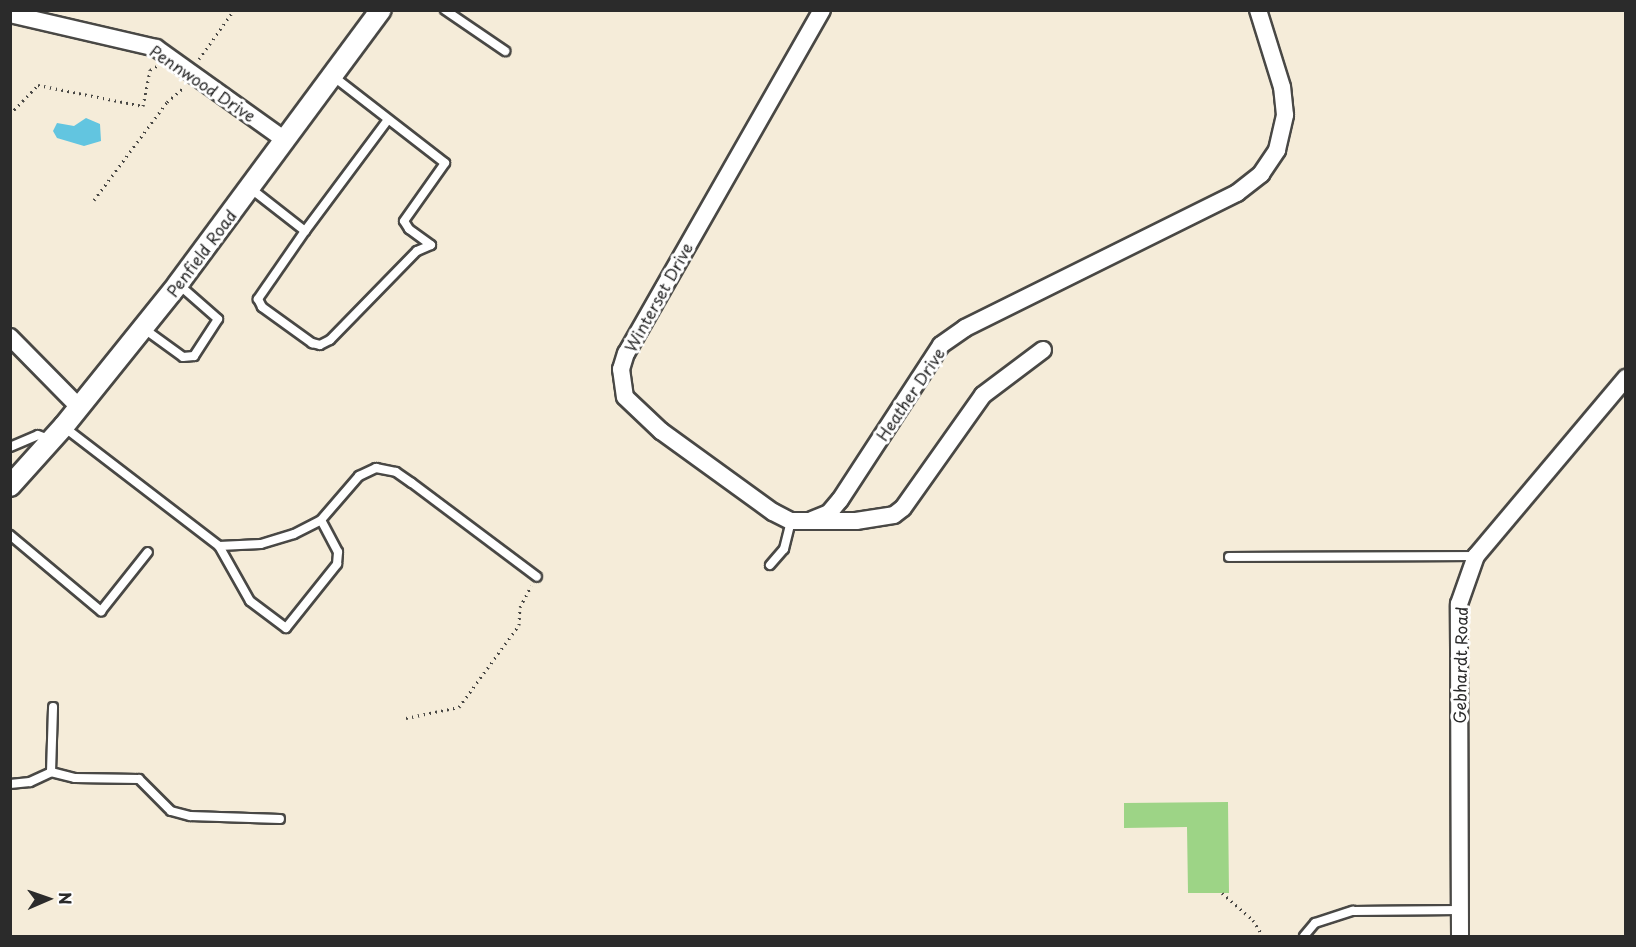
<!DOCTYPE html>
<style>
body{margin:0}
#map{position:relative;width:1636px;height:947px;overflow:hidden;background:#f5ecd9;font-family:"Playpen Sans",sans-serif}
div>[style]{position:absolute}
.green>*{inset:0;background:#9dd486}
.water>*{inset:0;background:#62c5e0}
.path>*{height:3px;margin-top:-1.5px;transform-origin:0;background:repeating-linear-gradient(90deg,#494845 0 1.5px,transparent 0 6px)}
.roads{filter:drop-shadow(2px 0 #494845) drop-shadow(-2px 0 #494845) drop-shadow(0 2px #494845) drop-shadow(0 -2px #494845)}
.service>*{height:8px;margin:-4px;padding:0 4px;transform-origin:4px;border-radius:4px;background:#fff}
.minor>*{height:16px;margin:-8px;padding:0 8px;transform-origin:8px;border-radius:8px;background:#fff}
.tertiary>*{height:20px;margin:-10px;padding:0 10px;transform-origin:10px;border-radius:10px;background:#fff}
span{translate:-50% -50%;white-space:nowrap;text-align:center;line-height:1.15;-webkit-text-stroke:6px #fff;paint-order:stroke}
.street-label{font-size:16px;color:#2b2b2b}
.frame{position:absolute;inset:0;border:12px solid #2b2b2b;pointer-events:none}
.north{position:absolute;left:18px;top:869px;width:60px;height:60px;-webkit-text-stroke:4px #fff;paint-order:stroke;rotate:88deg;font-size:16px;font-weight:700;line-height:24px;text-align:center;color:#2b2b2b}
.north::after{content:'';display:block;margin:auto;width:21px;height:27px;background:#2b2b2b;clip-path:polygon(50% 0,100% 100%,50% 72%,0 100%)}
</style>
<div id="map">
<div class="green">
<div style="clip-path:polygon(1228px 802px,1229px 893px,1188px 893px,1187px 827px,1124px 828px,1124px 803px)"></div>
</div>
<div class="water">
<div style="clip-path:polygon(86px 118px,100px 124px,101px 141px,84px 146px,57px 138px,53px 131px,57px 123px,74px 126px)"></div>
</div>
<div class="path">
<div style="left:199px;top:59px;width:60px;rotate:-54.5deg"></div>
<div style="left:10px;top:114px;width:40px;rotate:-46deg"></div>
<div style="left:38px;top:85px;width:107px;rotate:11.3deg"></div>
<div style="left:143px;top:106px;width:37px;rotate:-79deg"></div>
<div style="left:150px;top:70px;width:8px;rotate:-30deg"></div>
<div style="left:94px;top:200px;width:122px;rotate:-53.3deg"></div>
<div style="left:167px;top:102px;width:23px;rotate:-41deg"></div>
<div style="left:406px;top:718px;width:54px;rotate:-11.7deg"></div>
<div style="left:459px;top:707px;width:102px;rotate:-53.8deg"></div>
<div style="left:519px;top:625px;width:18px;rotate:-87deg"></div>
<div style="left:520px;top:607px;width:24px;rotate:-62deg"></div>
<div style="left:1222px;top:893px;width:41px;rotate:41.1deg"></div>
<div style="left:1253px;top:920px;width:19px;rotate:58deg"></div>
</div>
<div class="roads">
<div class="service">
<div style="left:445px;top:10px;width:73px;rotate:34.3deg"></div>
<div style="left:250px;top:188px;width:70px;rotate:38deg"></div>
<div style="left:305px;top:231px;width:83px;rotate:124.7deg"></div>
<div style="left:258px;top:299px;width:9px;rotate:63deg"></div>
<div style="left:262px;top:307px;width:62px;rotate:35.8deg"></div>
<div style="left:312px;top:343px;width:8px;rotate:14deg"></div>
<div style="left:320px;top:345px;width:11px;rotate:-27deg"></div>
<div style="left:330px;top:340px;width:124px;rotate:-45.7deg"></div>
<div style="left:417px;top:251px;width:15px;rotate:-23deg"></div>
<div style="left:431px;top:245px;width:27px;rotate:-144deg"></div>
<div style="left:409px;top:229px;width:9px;rotate:-122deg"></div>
<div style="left:404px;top:221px;width:71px;rotate:-54.7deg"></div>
<div style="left:445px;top:163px;width:142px;rotate:-142.2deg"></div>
<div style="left:305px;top:231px;width:137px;rotate:-53.3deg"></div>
<div style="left:143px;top:328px;width:49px;rotate:35.9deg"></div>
<div style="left:183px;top:357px;width:11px;rotate:-5deg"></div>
<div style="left:194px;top:356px;width:44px;rotate:-57deg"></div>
<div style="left:218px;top:319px;width:53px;rotate:-138.8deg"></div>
<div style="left:64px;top:427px;width:195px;rotate:37.5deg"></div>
<div style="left:219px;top:546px;width:42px;rotate:-2.7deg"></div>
<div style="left:261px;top:544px;width:34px;rotate:-17deg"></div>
<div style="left:294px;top:534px;width:30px;rotate:-27deg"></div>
<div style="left:321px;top:520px;width:58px;rotate:-49.2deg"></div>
<div style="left:359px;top:476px;width:19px;rotate:-25deg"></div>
<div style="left:376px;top:468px;width:20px;rotate:11deg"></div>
<div style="left:396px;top:472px;width:19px;rotate:35deg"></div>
<div style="left:412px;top:483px;width:156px;rotate:36.9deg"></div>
<div style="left:10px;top:447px;width:30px;rotate:-23deg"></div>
<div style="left:38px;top:435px;width:14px;rotate:21deg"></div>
<div style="left:10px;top:535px;width:119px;rotate:39.9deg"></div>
<div style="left:101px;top:611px;width:75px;rotate:-51.5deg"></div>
<div style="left:219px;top:546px;width:63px;rotate:60.6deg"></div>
<div style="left:250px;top:601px;width:45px;rotate:36.9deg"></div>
<div style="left:286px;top:628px;width:82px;rotate:-51.4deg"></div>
<div style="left:337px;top:564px;width:12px;rotate:-85deg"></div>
<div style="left:338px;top:552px;width:36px;rotate:-118deg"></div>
<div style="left:1229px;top:557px;width:247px;rotate:-0.2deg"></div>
<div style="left:770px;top:565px;width:21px;rotate:-49deg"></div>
<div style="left:784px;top:549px;width:29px;rotate:-76deg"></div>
<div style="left:51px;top:772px;width:65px;rotate:-88.2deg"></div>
<div style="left:10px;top:784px;width:20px;rotate:-6deg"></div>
<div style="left:30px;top:782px;width:23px;rotate:-25deg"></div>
<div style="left:51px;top:772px;width:25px;rotate:14deg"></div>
<div style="left:75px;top:778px;width:64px;rotate:0.9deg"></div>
<div style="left:139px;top:779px;width:45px;rotate:45deg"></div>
<div style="left:171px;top:811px;width:20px;rotate:15deg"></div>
<div style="left:190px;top:816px;width:90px;rotate:1.9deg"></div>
<div style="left:1304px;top:936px;width:17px;rotate:-50deg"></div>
<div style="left:1315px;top:923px;width:40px;rotate:-18deg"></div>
<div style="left:1353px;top:911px;width:106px;rotate:-0.5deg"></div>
</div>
<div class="minor">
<div style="left:822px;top:10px;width:395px;rotate:119.7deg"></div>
<div style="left:626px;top:353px;width:17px;rotate:107deg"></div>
<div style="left:621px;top:369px;width:28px;rotate:82deg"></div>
<div style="left:625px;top:397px;width:50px;rotate:43.4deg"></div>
<div style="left:661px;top:431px;width:138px;rotate:35.9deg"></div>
<div style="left:773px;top:512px;width:20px;rotate:27deg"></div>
<div style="left:791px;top:521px;width:65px"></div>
<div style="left:856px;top:521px;width:38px;rotate:-9deg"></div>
<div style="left:894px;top:515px;width:11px;rotate:-38deg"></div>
<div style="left:903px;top:508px;width:138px;rotate:-54.7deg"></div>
<div style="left:983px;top:395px;width:75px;rotate:-36.9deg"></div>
<div style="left:10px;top:14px;width:150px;rotate:13.1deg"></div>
<div style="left:156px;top:48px;width:158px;rotate:35.5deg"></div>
<div style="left:10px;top:337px;width:98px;rotate:45.4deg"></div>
<div style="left:812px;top:520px;width:18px;rotate:-22deg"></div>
<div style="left:829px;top:513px;width:17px;rotate:-50deg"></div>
<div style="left:840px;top:500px;width:185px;rotate:-56.9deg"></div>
<div style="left:941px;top:345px;width:29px;rotate:-35deg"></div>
<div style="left:965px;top:328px;width:304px;rotate:-26.4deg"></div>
<div style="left:1237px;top:193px;width:31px;rotate:-38deg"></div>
<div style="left:1261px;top:174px;width:29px;rotate:-56deg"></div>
<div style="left:1277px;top:150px;width:36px;rotate:-77deg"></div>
<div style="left:1285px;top:115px;width:28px;rotate:-96deg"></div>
<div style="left:1282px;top:87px;width:81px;rotate:-107.3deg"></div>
<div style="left:1460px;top:936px;width:332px;rotate:-90.2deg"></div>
<div style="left:1459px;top:604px;width:51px;rotate:-70.5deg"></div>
<div style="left:1476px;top:556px;width:233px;rotate:-49.9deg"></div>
</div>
<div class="tertiary">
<div style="left:10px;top:486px;width:81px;rotate:-48deg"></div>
<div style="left:64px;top:426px;width:182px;rotate:-51.2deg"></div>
<div style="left:178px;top:284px;width:341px;rotate:-53.5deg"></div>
</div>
</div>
<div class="street-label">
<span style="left:203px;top:83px;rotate:34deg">Pennwood Drive</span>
<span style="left:201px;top:253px;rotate:-53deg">Penfield Road</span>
<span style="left:658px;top:297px;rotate:-61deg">Winterset Drive</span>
<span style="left:910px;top:394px;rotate:-56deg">Heather Drive</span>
<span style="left:1460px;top:665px;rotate:-89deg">Gebhardt Road</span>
</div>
<div class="frame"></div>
<div class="north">N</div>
</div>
